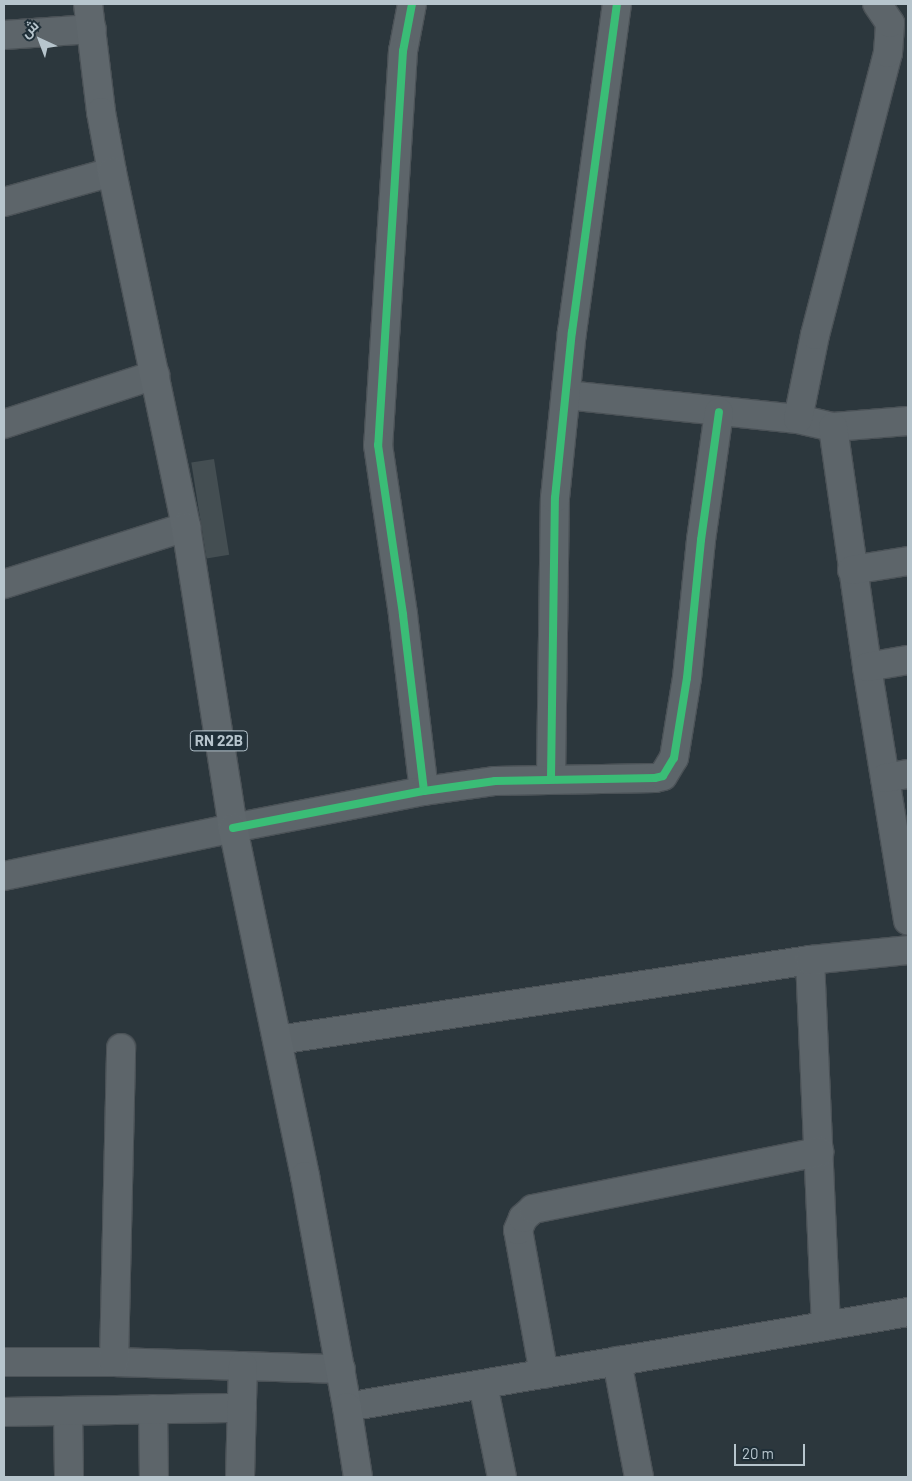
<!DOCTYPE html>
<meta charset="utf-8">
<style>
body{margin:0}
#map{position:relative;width:912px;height:1481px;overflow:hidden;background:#2c373d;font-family:Barlow,Cairo,sans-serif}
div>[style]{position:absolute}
.building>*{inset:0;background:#444e52;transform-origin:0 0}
.roads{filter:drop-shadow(1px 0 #4b5257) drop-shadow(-1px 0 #4b5257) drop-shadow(0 1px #4b5257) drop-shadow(0 -1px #4b5257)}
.minor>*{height:28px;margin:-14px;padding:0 14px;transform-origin:14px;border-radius:14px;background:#5d656a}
.major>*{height:28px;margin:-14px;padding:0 14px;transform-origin:14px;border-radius:14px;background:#5f676c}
.cycleway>*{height:8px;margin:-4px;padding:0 4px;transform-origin:4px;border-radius:4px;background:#3abd76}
span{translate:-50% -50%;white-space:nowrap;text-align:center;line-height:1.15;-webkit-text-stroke:4px #1f2f38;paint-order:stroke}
.shield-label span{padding:1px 4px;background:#1f2f38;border:1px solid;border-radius:4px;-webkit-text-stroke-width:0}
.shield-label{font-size:15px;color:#b7c5cd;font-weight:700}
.frame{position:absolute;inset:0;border:5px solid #b7c5cd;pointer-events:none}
.north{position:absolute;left:15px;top:15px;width:50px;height:50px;-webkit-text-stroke:4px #1f2f38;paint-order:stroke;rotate:317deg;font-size:14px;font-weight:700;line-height:20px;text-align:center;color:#b7c5cd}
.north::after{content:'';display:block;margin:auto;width:18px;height:22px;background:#b7c5cd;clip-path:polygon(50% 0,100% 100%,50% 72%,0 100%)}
.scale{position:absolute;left:734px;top:1444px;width:71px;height:22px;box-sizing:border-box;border:2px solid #b7c5cd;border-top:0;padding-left:6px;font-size:15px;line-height:18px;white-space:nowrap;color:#b7c5cd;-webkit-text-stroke:4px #1f2f38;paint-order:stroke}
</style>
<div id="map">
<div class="building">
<div style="left:214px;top:459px;width:97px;height:23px;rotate:81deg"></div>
</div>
<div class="roads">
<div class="minor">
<div style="left:412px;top:4px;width:48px;rotate:100.8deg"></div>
<div style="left:403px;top:51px;width:395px;rotate:93.6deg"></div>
<div style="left:378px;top:445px;width:172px;rotate:81.6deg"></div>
<div style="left:403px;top:615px;width:177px;rotate:83.2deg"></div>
<div style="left:4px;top:35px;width:88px;rotate:-3.9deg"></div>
<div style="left:4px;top:202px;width:112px;rotate:-15.5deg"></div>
<div style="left:566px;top:395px;width:233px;rotate:5.9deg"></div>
<div style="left:798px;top:419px;width:36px;rotate:13deg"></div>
<div style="left:833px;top:427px;width:75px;rotate:-4.6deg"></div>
<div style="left:798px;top:419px;width:86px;rotate:-78.6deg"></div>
<div style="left:815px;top:335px;width:291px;rotate:-75.5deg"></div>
<div style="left:888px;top:53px;width:30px;rotate:-86deg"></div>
<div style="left:890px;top:23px;width:23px;rotate:-124deg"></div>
<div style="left:4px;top:424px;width:159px;rotate:-18deg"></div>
<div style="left:833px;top:427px;width:242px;rotate:81.9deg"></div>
<div style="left:867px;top:667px;width:257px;rotate:80.8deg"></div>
<div style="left:852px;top:570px;width:57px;rotate:-9.1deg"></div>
<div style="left:4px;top:584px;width:191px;rotate:-17.4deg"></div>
<div style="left:867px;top:667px;width:42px;rotate:-9.7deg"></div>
<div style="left:551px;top:778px;width:280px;rotate:-89.2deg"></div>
<div style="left:555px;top:498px;width:167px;rotate:-84.2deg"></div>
<div style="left:572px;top:332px;width:331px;rotate:-82.2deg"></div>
<div style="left:885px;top:778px;width:23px;rotate:-10deg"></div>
<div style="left:4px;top:876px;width:234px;rotate:-11.8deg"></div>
<div style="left:233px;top:828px;width:195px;rotate:-11deg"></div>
<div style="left:424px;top:791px;width:72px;rotate:-8deg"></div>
<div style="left:495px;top:781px;width:160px;rotate:-1.1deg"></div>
<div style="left:655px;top:778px;width:8px;rotate:-14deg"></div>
<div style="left:663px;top:776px;width:21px;rotate:-59deg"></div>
<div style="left:674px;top:758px;width:81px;rotate:-80.8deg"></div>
<div style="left:687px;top:678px;width:139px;rotate:-84.2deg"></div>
<div style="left:701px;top:540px;width:129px;rotate:-82deg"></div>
<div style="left:810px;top:960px;width:366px;rotate:87.5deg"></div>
<div style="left:278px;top:1040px;width:538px;rotate:-8.55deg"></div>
<div style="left:810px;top:960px;width:99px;rotate:-5.8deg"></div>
<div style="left:617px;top:1361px;width:118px;rotate:79.3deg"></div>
<div style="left:4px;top:1362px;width:110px"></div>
<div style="left:114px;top:1362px;width:227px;rotate:1.8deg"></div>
<div style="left:114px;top:1362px;width:314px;rotate:-88.7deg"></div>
<div style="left:544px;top:1374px;width:146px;rotate:-100.2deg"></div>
<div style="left:518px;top:1230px;width:13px;rotate:-67deg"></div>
<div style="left:523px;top:1218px;width:13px;rotate:-42deg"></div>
<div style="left:533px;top:1209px;width:292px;rotate:-11.3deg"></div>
<div style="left:483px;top:1384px;width:95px;rotate:78.5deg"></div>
<div style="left:347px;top:1407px;width:569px;rotate:-9.61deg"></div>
<div style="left:153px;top:1409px;width:68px;rotate:89.2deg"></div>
<div style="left:68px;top:1411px;width:66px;rotate:89.1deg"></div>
<div style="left:4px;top:1412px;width:238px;rotate:-1deg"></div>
<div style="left:240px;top:1477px;width:111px;rotate:-88.5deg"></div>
</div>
<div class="major">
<div style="left:88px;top:4px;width:109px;rotate:83.1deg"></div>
<div style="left:101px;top:112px;width:61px;rotate:79.6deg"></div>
<div style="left:112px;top:172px;width:363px;rotate:78.2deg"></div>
<div style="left:186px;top:527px;width:305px;rotate:81.1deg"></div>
<div style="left:233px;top:828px;width:355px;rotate:78.3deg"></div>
<div style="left:305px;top:1176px;width:235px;rotate:79.7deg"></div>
<div style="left:347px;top:1407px;width:71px;rotate:81.1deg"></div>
</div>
</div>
<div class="cycleway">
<div style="left:412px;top:4px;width:48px;rotate:100.8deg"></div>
<div style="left:403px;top:51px;width:395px;rotate:93.6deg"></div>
<div style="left:378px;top:445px;width:172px;rotate:81.6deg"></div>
<div style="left:403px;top:615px;width:177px;rotate:83.2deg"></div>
<div style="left:551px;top:778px;width:280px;rotate:-89.2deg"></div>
<div style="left:555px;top:498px;width:167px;rotate:-84.2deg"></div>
<div style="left:572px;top:332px;width:331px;rotate:-82.2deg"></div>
<div style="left:233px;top:828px;width:195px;rotate:-11deg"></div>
<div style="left:424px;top:791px;width:72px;rotate:-8deg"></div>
<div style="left:495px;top:781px;width:160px;rotate:-1.1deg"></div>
<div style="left:655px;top:778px;width:8px;rotate:-14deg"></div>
<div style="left:663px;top:776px;width:21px;rotate:-59deg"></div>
<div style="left:674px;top:758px;width:81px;rotate:-80.8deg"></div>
<div style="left:687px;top:678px;width:139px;rotate:-84.2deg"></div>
<div style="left:701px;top:540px;width:129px;rotate:-82deg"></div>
</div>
<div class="shield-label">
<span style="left:219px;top:741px">RN 22B</span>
</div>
<div class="frame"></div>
<div class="north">ش</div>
<div class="scale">20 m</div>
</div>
